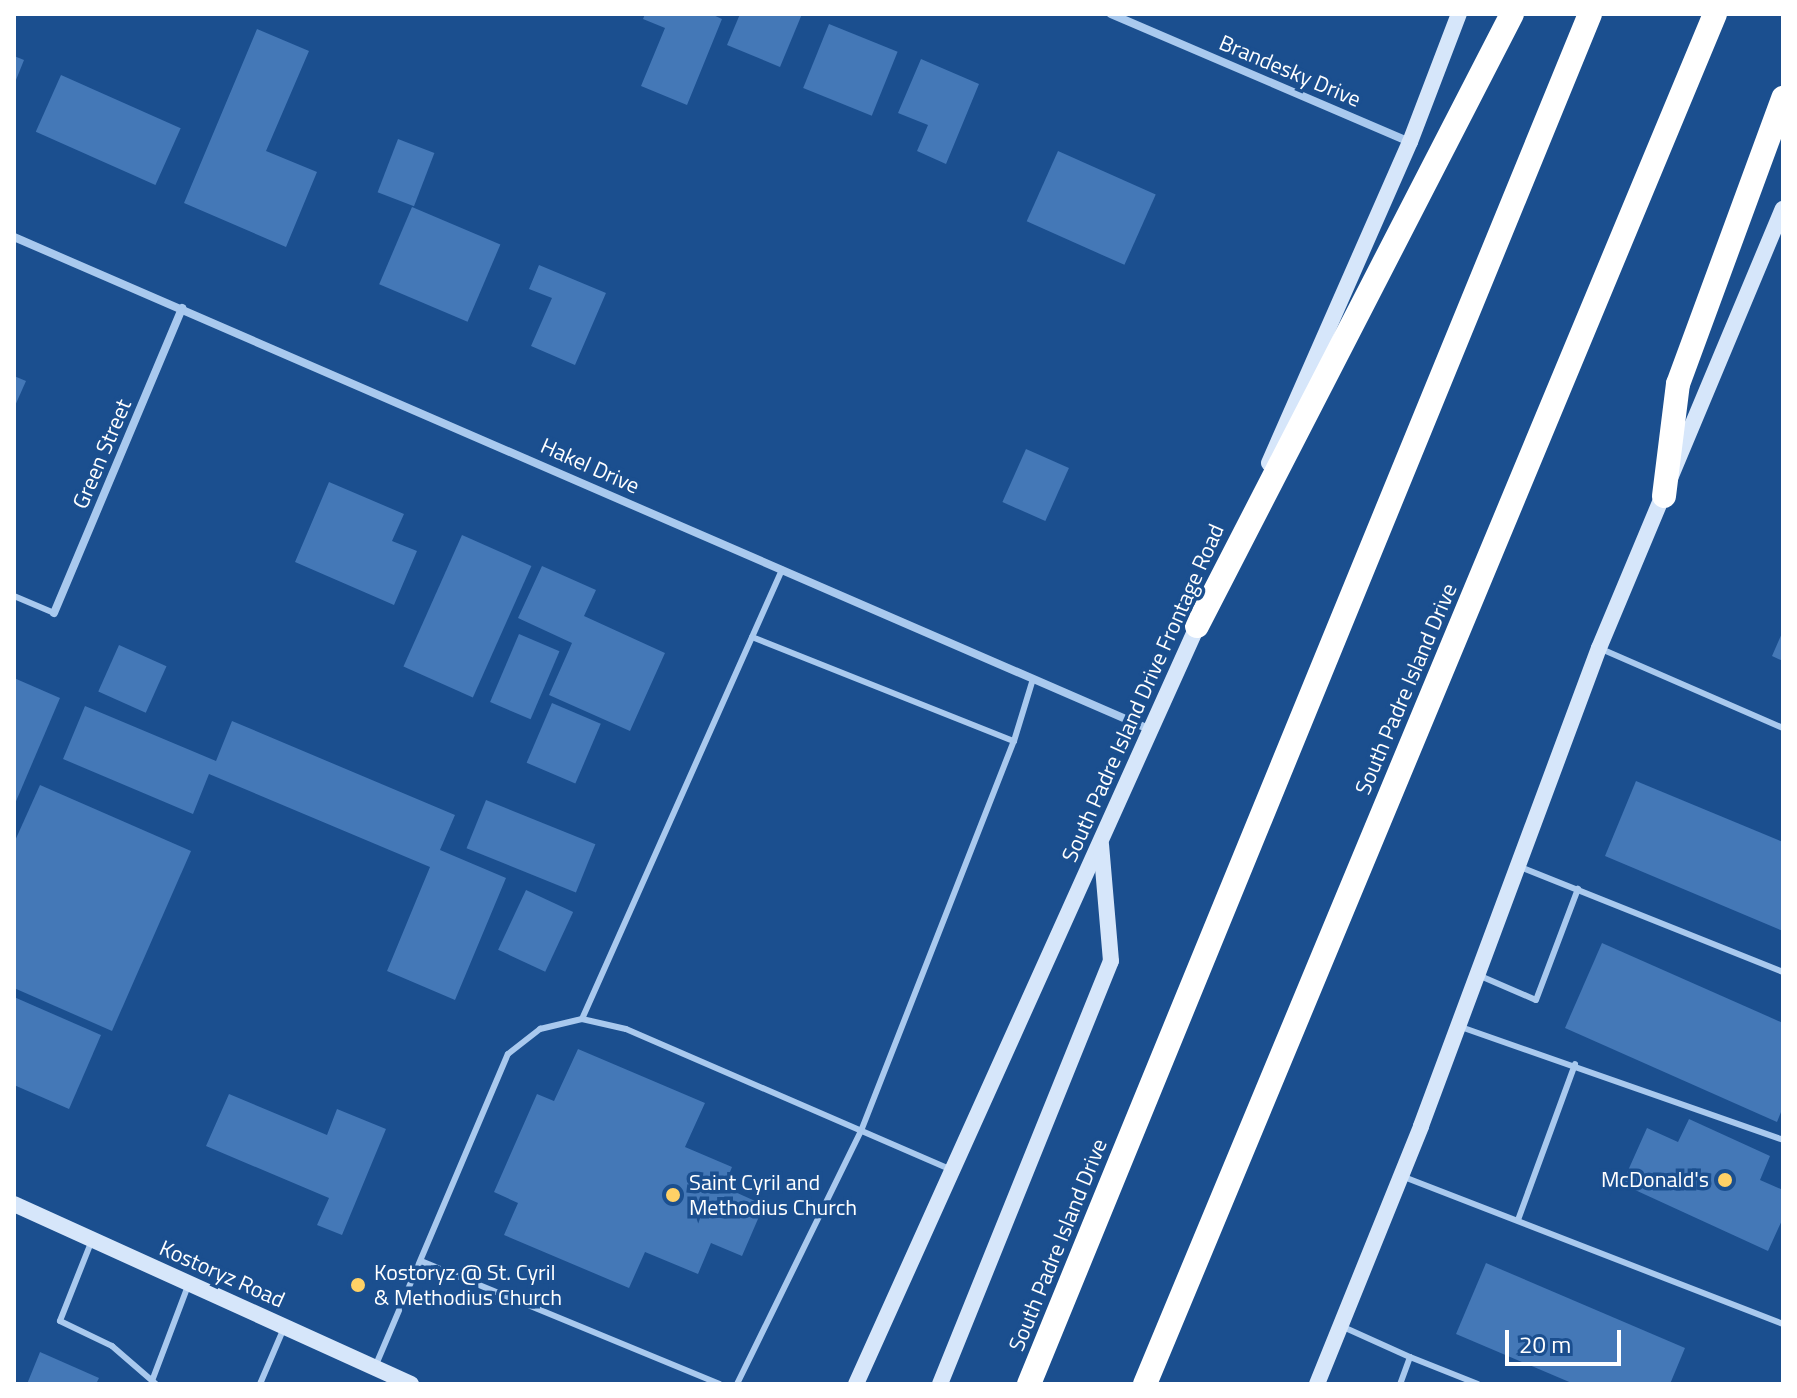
<!DOCTYPE html>
<style>
body{margin:0}
#map{position:relative;width:1797px;height:1398px;overflow:hidden;background:#1b4f8f;font-family:"Titillium Web",sans-serif}
div>[style]{position:absolute}
.building>*{inset:0;background:#4478b7;transform-origin:0 0}
.lane>*{height:6px;margin:-3px;padding:0 3px;transform-origin:3px;border-radius:3px;background:#a9c9ee}
.street>*{height:8px;margin:-4px;padding:0 4px;transform-origin:4px;border-radius:4px;background:#a9c9ee}
.secondary>*{height:16px;margin:-8px;padding:0 8px;transform-origin:8px;border-radius:8px;background:#d6e6fa}
.highway>*{height:24px;margin:-12px;padding:0 12px;transform-origin:12px;border-radius:12px;background:#fff}
.dots>*{width:22px;height:22px;translate:-50% -50%;box-sizing:border-box;border:4px solid #1b4f8f;border-radius:50%}
span{translate:-50% -50%;white-space:nowrap;text-align:center;line-height:1.15;-webkit-text-stroke:7px #1b4f8f;paint-order:stroke}
.street-label{font-size:22px;color:#fff}
.poi-label{font-size:22px;color:#fff}
.right{translate:-100% -50%;text-align:right}
.left{translate:0 -50%;text-align:left}
.frame{position:absolute;inset:0;border:16px solid #fff;pointer-events:none}
.scale{position:absolute;left:1505px;top:1330px;width:116px;height:36px;box-sizing:border-box;border:4px solid #fff;border-top:0;padding-left:10px;font-size:24px;line-height:28px;white-space:nowrap;color:#fff;-webkit-text-stroke:6px #1b4f8f;paint-order:stroke}
</style>
<div id="map">
<div class="building">
<div style="clip-path:polygon(645px 14px,711px 14px,722px 19px,687px 105px,641px 86px,665px 28px,643px 19px)"></div>
<div style="clip-path:polygon(740px 14px,802px 14px,780px 67px,727px 45px)"></div>
<div style="left:829px;top:24px;width:74px;height:69px;rotate:22deg"></div>
<div style="clip-path:polygon(257px 29px,309px 51px,266px 151px,317px 172px,286px 247px,184px 203px)"></div>
<div style="clip-path:polygon(14px 56px,24px 60px,14px 85px)"></div>
<div style="clip-path:polygon(921px 59px,979px 84px,946px 164px,917px 151px,928px 125px,898px 113px)"></div>
<div style="left:61px;top:75px;width:131px;height:62px;rotate:24deg"></div>
<div style="left:398px;top:139px;width:39px;height:57px;rotate:21deg"></div>
<div style="left:1058px;top:151px;width:107px;height:77px;rotate:24deg"></div>
<div style="left:412px;top:207px;width:96px;height:84px;rotate:23deg"></div>
<div style="clip-path:polygon(539px 265px,606px 293px,575px 365px,531px 346px,552px 298px,529px 289px)"></div>
<div style="clip-path:polygon(14px 376px,26px 381px,14px 408px)"></div>
<div style="left:1026px;top:449px;width:47px;height:58px;rotate:24deg"></div>
<div style="clip-path:polygon(329px 482px,404px 514px,392px 541px,417px 551px,394px 605px,295px 562px)"></div>
<div style="left:462px;top:535px;width:76px;height:144px;rotate:24deg"></div>
<div style="clip-path:polygon(542px 566px,596px 590px,584px 616px,665px 653px,630px 731px,549px 695px,572px 643px,518px 618px)"></div>
<div style="clip-path:polygon(1783px 631px,1783px 661px,1772px 656px)"></div>
<div style="left:519px;top:634px;width:44px;height:74px;rotate:23deg"></div>
<div style="left:119px;top:645px;width:52px;height:51px;rotate:24deg"></div>
<div style="clip-path:polygon(14px 678px,60px 698px,14px 806px)"></div>
<div style="left:552px;top:703px;width:53px;height:65px;rotate:23deg"></div>
<div style="clip-path:polygon(85px 706px,216px 761px,232px 721px,455px 815px,440px 850px,506px 878px,455px 1000px,387px 971px,430px 867px,209px 774px,193px 814px,63px 759px)"></div>
<div style="clip-path:polygon(1636px 781px,1783px 842px,1783px 931px,1605px 856px)"></div>
<div style="clip-path:polygon(40px 785px,191px 851px,112px 1031px,14px 988px,14px 843px)"></div>
<div style="left:486px;top:800px;width:118px;height:52px;rotate:22deg"></div>
<div style="left:526px;top:890px;width:52px;height:66px;rotate:25deg"></div>
<div style="clip-path:polygon(1602px 943px,1783px 1023px,1783px 1107px,1777px 1122px,1565px 1028px)"></div>
<div style="clip-path:polygon(14px 997px,101px 1035px,69px 1109px,14px 1085px)"></div>
<div style="clip-path:polygon(578px 1049px,705px 1103px,685px 1147px,732px 1167px,724px 1187px,764px 1205px,742px 1256px,711px 1243px,698px 1274px,645px 1252px,629px 1288px,504px 1235px,518px 1203px,494px 1192px,537px 1094px,554px 1101px)"></div>
<div style="clip-path:polygon(229px 1094px,327px 1135px,337px 1109px,386px 1129px,342px 1235px,317px 1225px,329px 1198px,206px 1146px)"></div>
<div style="clip-path:polygon(1689px 1119px,1770px 1156px,1760px 1180px,1783px 1190px,1783px 1218px,1768px 1251px,1622px 1184px,1647px 1128px,1678px 1142px)"></div>
<div style="clip-path:polygon(1486px 1263px,1685px 1348px,1670px 1384px,1574px 1384px,1456px 1334px)"></div>
<div style="clip-path:polygon(40px 1352px,99px 1378px,96px 1384px,27px 1384px)"></div>
</div>
<div class="lane">
<div style="left:14px;top:596px;width:43px;rotate:23deg"></div>
<div style="left:752px;top:637px;width:282px;rotate:21.7deg"></div>
<div style="left:1014px;top:741px;width:65px;rotate:-73deg"></div>
<div style="left:1599px;top:648px;width:201px;rotate:23.5deg"></div>
<div style="left:1518px;top:866px;width:285px;rotate:21.8deg"></div>
<div style="left:1478px;top:975px;width:63px;rotate:23.3deg"></div>
<div style="left:1536px;top:1000px;width:119px;rotate:-69.3deg"></div>
<div style="left:582px;top:1019px;width:492px;rotate:-66deg"></div>
<div style="left:1458px;top:1026px;width:344px;rotate:19.3deg"></div>
<div style="left:1404px;top:1177px;width:407px;rotate:21.2deg"></div>
<div style="left:1518px;top:1220px;width:166px;rotate:-69.9deg"></div>
<div style="left:92px;top:1240px;width:87px;rotate:111.6deg"></div>
<div style="left:60px;top:1321px;width:58px;rotate:25.7deg"></div>
<div style="left:112px;top:1346px;width:58px;rotate:40.8deg"></div>
<div style="left:421px;top:1261px;width:323px;rotate:22.4deg"></div>
<div style="left:1341px;top:1326px;width:76px;rotate:24.2deg"></div>
<div style="left:1410px;top:1357px;width:29px;rotate:110deg"></div>
<div style="left:1410px;top:1357px;width:73px;rotate:21.7deg"></div>
<div style="left:375px;top:1367px;width:340px;rotate:-67deg"></div>
<div style="left:508px;top:1054px;width:41px;rotate:-38deg"></div>
<div style="left:540px;top:1029px;width:43px;rotate:-13.4deg"></div>
<div style="left:582px;top:1019px;width:45px;rotate:12.8deg"></div>
<div style="left:626px;top:1029px;width:355px;rotate:23.4deg"></div>
<div style="left:152px;top:1381px;width:105px;rotate:-69.3deg"></div>
<div style="left:260px;top:1384px;width:59px;rotate:-66.9deg"></div>
<div style="left:737px;top:1384px;width:282px;rotate:-63.9deg"></div>
<div style="left:861px;top:1131px;width:419px;rotate:-68.6deg"></div>
</div>
<div class="street">
<div style="left:1111px;top:14px;width:325px;rotate:23.2deg"></div>
<div style="left:14px;top:237px;width:1239px;rotate:23.44deg"></div>
<div style="left:54px;top:613px;width:331px;rotate:-67.2deg"></div>
</div>
<div class="secondary">
<div style="left:1269px;top:463px;width:351px;rotate:-66.3deg"></div>
<div style="left:1410px;top:142px;width:137px;rotate:-69.1deg"></div>
<div style="left:14px;top:1204px;width:436px;rotate:24.4deg"></div>
<div style="left:856px;top:1384px;width:838px;rotate:-65.76deg"></div>
<div style="left:940px;top:1384px;width:456px;rotate:-68deg"></div>
<div style="left:1111px;top:961px;width:117px;rotate:-94.9deg"></div>
<div style="left:1317px;top:1384px;width:278px;rotate:-68deg"></div>
<div style="left:1421px;top:1126px;width:510px;rotate:-69.58deg"></div>
<div style="left:1599px;top:648px;width:476px;rotate:-67.3deg"></div>
</div>
<div class="highway">
<div style="left:1664px;top:496px;width:113px;rotate:-82.9deg"></div>
<div style="left:1678px;top:384px;width:305px;rotate:-69.8deg"></div>
<div style="left:1197px;top:626px;width:688px;rotate:-62.76deg"></div>
<div style="left:1029px;top:1384px;width:1480px;rotate:-67.73deg"></div>
<div style="left:1145px;top:1384px;width:1484px;rotate:-67.41deg"></div>
</div>
<div class="dots">
<div style="left:1725px;top:1180px;background:#ffd166"></div>
<div style="left:673px;top:1195px;background:#ffd166"></div>
<div style="left:358px;top:1285px;background:#ffd166"></div>
</div>
<div class="street-label">
<span style="left:1290px;top:71px;rotate:23deg">Brandesky Drive</span>
<span style="left:102px;top:454px;rotate:-67deg">Green Street</span>
<span style="left:590px;top:466px;rotate:24deg">Hakel Drive</span>
<span style="left:1406px;top:689px;rotate:-67deg">South Padre Island Drive</span>
<span style="left:1143px;top:693px;rotate:-66deg">South Padre Island Drive Frontage Road</span>
<span style="left:1058px;top:1245px;rotate:-68deg">South Padre Island Drive</span>
<span style="left:222px;top:1274px;rotate:24deg">Kostoryz Road</span>
</div>
<div class="poi-label">
<span class="right" style="left:1709px;top:1180px">McDonald's</span>
<span class="left" style="left:689px;top:1195px">Saint Cyril and<br>Methodius Church</span>
<span class="left" style="left:374px;top:1285px">Kostoryz @ St. Cyril<br>&amp; Methodius Church</span>
</div>
<div class="frame"></div>
<div class="scale">20 m</div>
</div>
